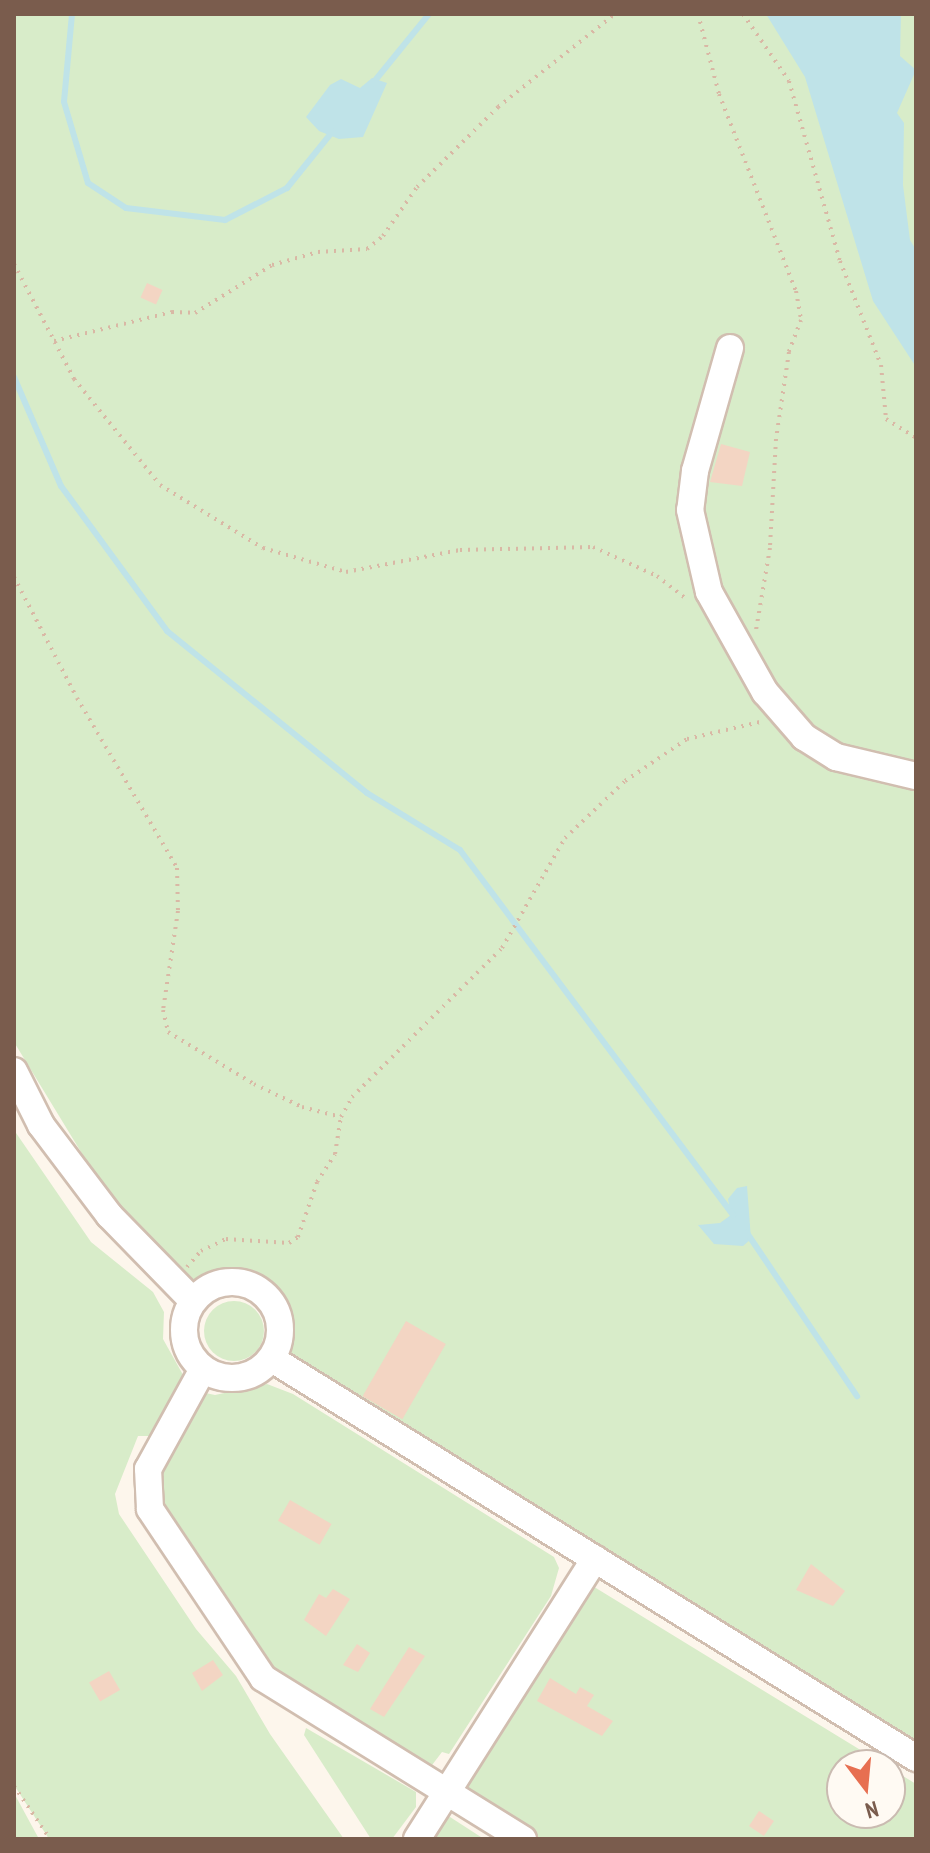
<!DOCTYPE html>
<style>
body{margin:0}
#map{position:relative;width:930px;height:1853px;overflow:hidden;background:#fdf6ec;font-family:"PT Sans Narrow",sans-serif}
div>[style]{position:absolute}
.green>*{inset:0;background:#d8ecc9}
.round{border-radius:50%}
.water>*{inset:0;background:#bfe3e8}
.stream>*{height:6px;margin:-3px;padding:0 3px;transform-origin:3px;border-radius:3px;background:#bfe3e8}
.building>*{inset:0;background:#f3d5c3;transform-origin:0 0}
.path>*{height:4px;margin-top:-2px;transform-origin:0;background:repeating-linear-gradient(90deg,#d9b8a5 0 2px,transparent 0 8px)}
.roads{filter:drop-shadow(2px 0 #d1beb0) drop-shadow(-2px 0 #d1beb0) drop-shadow(0 2px #d1beb0) drop-shadow(0 -2px #d1beb0)}
.minor>*{height:26px;margin:-13px;padding:0 13px;transform-origin:13px;border-radius:13px;background:#fff}
.minor>.ring{margin:-13px;padding:0;box-sizing:content-box;background:none;border:26px solid #fff;border-radius:50%}
span{translate:-50% -50%;white-space:nowrap;text-align:center;line-height:1.15;-webkit-text-stroke:8px #fffaf3;paint-order:stroke}
.frame{position:absolute;inset:0;border:16px solid #7a5c4d;pointer-events:none}
.north{position:absolute;left:826px;top:1749px;width:80px;height:80px;box-sizing:border-box;background:#fffaf3;border:2px solid #cabbb1;border-radius:50%;rotate:164deg;font-size:22px;font-weight:700;line-height:32px;text-align:center;color:#7a5c4d}
.north::after{content:'';display:block;margin:auto;width:28px;height:36px;background:#e76f51;clip-path:polygon(50% 0,100% 100%,50% 72%,0 100%)}
</style>
<div id="map">
<div class="green">
<div style="clip-path:polygon(14px 14px,916px 14px,916px 1758px,288px 1356px,294px 1332px,280px 1291px,258px 1276px,237px 1271px,192px 1281px,166px 1262px,95px 1175px,14px 1042px)"></div>
<div style="clip-path:polygon(14px 1130px,91px 1242px,153px 1292px,164px 1312px,163px 1339px,187px 1382px,163px 1410px,155px 1436px,138px 1436px,115px 1494px,119px 1514px,196px 1629px,236px 1676px,270px 1734px,344px 1839px,49px 1839px,14px 1785px)"></div>
<div class="round" style="left:204px;top:1301px;width:60px;height:60px"></div>
<div style="clip-path:polygon(267px 1384px,293px 1394px,554px 1557px,559px 1568px,551px 1596px,449px 1754px,442px 1752px,429px 1769px,272px 1673px,150px 1509px,148px 1469px,191px 1390px,215px 1395px)"></div>
<div style="clip-path:polygon(591px 1585px,885px 1765px,842px 1765px,842px 1813px,890px 1813px,890px 1768px,916px 1784px,916px 1839px,541px 1839px,465px 1793px,464px 1784px)"></div>
<div style="clip-path:polygon(306px 1728px,416px 1792px,416px 1807px,392px 1839px,371px 1839px,304px 1735px)"></div>
<div style="clip-path:polygon(14px 1793px,39px 1839px,14px 1839px)"></div>
<div style="clip-path:polygon(450px 1817px,484px 1839px,430px 1839px,441px 1820px)"></div>
</div>
<div class="water">
<div style="clip-path:polygon(766px 14px,901px 14px,900px 56px,916px 70px,897px 113px,904px 123px,903px 185px,910px 240px,916px 250px,916px 367px,873px 301px,805px 77px)"></div>
<div style="clip-path:polygon(372px 78px,387px 83px,363px 137px,339px 139px,319px 131px,306px 117px,330px 85px,341px 79px,360px 88px)"></div>
<div style="clip-path:polygon(747px 1186px,751px 1239px,743px 1246px,714px 1244px,698px 1225px,720px 1223px,731px 1215px,728px 1199px,737px 1188px)"></div>
</div>
<div class="stream">
<div style="left:72px;top:14px;width:88px;rotate:95.2deg"></div>
<div style="left:64px;top:102px;width:84px;rotate:73.5deg"></div>
<div style="left:88px;top:183px;width:45px;rotate:33.3deg"></div>
<div style="left:126px;top:208px;width:100px;rotate:6.9deg"></div>
<div style="left:225px;top:220px;width:70px;rotate:-27.3deg"></div>
<div style="left:287px;top:188px;width:73px;rotate:-51.1deg"></div>
<div style="left:373px;top:83px;width:89px;rotate:-50.9deg"></div>
<div style="left:14px;top:377px;width:119px;rotate:66.7deg"></div>
<div style="left:61px;top:486px;width:180px;rotate:53.8deg"></div>
<div style="left:167px;top:631px;width:257px;rotate:39deg"></div>
<div style="left:367px;top:793px;width:109px;rotate:31.5deg"></div>
<div style="left:460px;top:850px;width:456px;rotate:53.2deg"></div>
<div style="left:747px;top:1233px;width:197px;rotate:56deg"></div>
</div>
<div class="building">
<div style="left:147px;top:283px;width:17px;height:16px;rotate:24deg"></div>
<div style="clip-path:polygon(721px 444px,750px 452px,742px 486px,710px 482px)"></div>
<div style="left:406px;top:1321px;width:46px;height:87px;rotate:30deg"></div>
<div style="left:290px;top:1500px;width:48px;height:24px;rotate:30deg"></div>
<div style="clip-path:polygon(811px 1564px,845px 1591px,833px 1606px,796px 1590px)"></div>
<div style="clip-path:polygon(333px 1589px,350px 1599px,326px 1636px,304px 1620px,319px 1594px,326px 1598px)"></div>
<div style="clip-path:polygon(357px 1644px,370px 1653px,358px 1672px,343px 1665px)"></div>
<div style="clip-path:polygon(409px 1647px,425px 1656px,384px 1717px,370px 1709px)"></div>
<div style="clip-path:polygon(213px 1660px,223px 1675px,202px 1691px,192px 1673px)"></div>
<div style="left:109px;top:1671px;width:22px;height:23px;rotate:60deg"></div>
<div style="clip-path:polygon(550px 1678px,576px 1694px,580px 1687px,594px 1695px,587px 1706px,613px 1721px,602px 1736px,537px 1701px)"></div>
<div style="left:759px;top:1811px;width:18px;height:18px;rotate:34deg"></div>
</div>
<div class="path">
<div style="left:698px;top:14px;width:83px;rotate:75.3deg"></div>
<div style="left:719px;top:94px;width:212px;rotate:68.7deg"></div>
<div style="left:796px;top:291px;width:29px;rotate:80deg"></div>
<div style="left:801px;top:320px;width:34px;rotate:111deg"></div>
<div style="left:789px;top:352px;width:88px;rotate:98.5deg"></div>
<div style="left:776px;top:439px;width:109px;rotate:93.2deg"></div>
<div style="left:770px;top:548px;width:83px;rotate:99.7deg"></div>
<div style="left:743px;top:14px;width:81px;rotate:55.5deg"></div>
<div style="left:789px;top:81px;width:187px;rotate:74.2deg"></div>
<div style="left:840px;top:261px;width:112px;rotate:68.5deg"></div>
<div style="left:881px;top:365px;width:54px;rotate:84.7deg"></div>
<div style="left:886px;top:419px;width:36px;rotate:32deg"></div>
<div style="left:14px;top:264px;width:130px;rotate:62.4deg"></div>
<div style="left:74px;top:379px;width:136px;rotate:50.9deg"></div>
<div style="left:160px;top:485px;width:121px;rotate:31.5deg"></div>
<div style="left:263px;top:548px;width:86px;rotate:16.1deg"></div>
<div style="left:346px;top:572px;width:116px;rotate:-10.9deg"></div>
<div style="left:460px;top:550px;width:133px;rotate:-1.3deg"></div>
<div style="left:593px;top:547px;width:70px;rotate:24.4deg"></div>
<div style="left:657px;top:576px;width:39px;rotate:38deg"></div>
<div style="left:54px;top:341px;width:122px;rotate:-13.8deg"></div>
<div style="left:172px;top:312px;width:23px;rotate:2deg"></div>
<div style="left:195px;top:313px;width:91px;rotate:-31.9deg"></div>
<div style="left:272px;top:265px;width:48px;rotate:-15.8deg"></div>
<div style="left:318px;top:252px;width:49px;rotate:-3.5deg"></div>
<div style="left:367px;top:249px;width:21px;rotate:-39deg"></div>
<div style="left:383px;top:236px;width:60px;rotate:-55.2deg"></div>
<div style="left:417px;top:187px;width:114px;rotate:-44.6deg"></div>
<div style="left:498px;top:107px;width:149px;rotate:-38.5deg"></div>
<div style="left:14px;top:577px;width:136px;rotate:62.5deg"></div>
<div style="left:77px;top:698px;width:197px;rotate:59.5deg"></div>
<div style="left:177px;top:868px;width:43px;rotate:88.7deg"></div>
<div style="left:178px;top:911px;width:100px;rotate:98.6deg"></div>
<div style="left:163px;top:1010px;width:23px;rotate:77deg"></div>
<div style="left:168px;top:1032px;width:100px;rotate:31.2deg"></div>
<div style="left:254px;top:1084px;width:53px;rotate:25.6deg"></div>
<div style="left:302px;top:1107px;width:40px;rotate:14.4deg"></div>
<div style="left:187px;top:1267px;width:21px;rotate:-49deg"></div>
<div style="left:201px;top:1251px;width:28px;rotate:-26deg"></div>
<div style="left:226px;top:1239px;width:63px;rotate:3.6deg"></div>
<div style="left:289px;top:1243px;width:11px;rotate:-34deg"></div>
<div style="left:298px;top:1237px;width:58px;rotate:-70.9deg"></div>
<div style="left:317px;top:1182px;width:33px;rotate:-57deg"></div>
<div style="left:335px;top:1154px;width:37px;rotate:-81deg"></div>
<div style="left:341px;top:1117px;width:23px;rotate:-61deg"></div>
<div style="left:352px;top:1097px;width:211px;rotate:-44.8deg"></div>
<div style="left:502px;top:948px;width:127px;rotate:-60.2deg"></div>
<div style="left:565px;top:838px;width:83px;rotate:-43.5deg"></div>
<div style="left:625px;top:781px;width:75px;rotate:-34.1deg"></div>
<div style="left:687px;top:739px;width:75px;rotate:-13.1deg"></div>
<div style="left:14px;top:1786px;width:64px;rotate:55.8deg"></div>
</div>
<div class="roads">
<div class="minor">
<div style="left:730px;top:348px;width:128px;rotate:105.9deg"></div>
<div style="left:695px;top:471px;width:39px;rotate:97deg"></div>
<div style="left:690px;top:510px;width:84px;rotate:77deg"></div>
<div style="left:709px;top:592px;width:115px;rotate:60.8deg"></div>
<div style="left:765px;top:692px;width:60px;rotate:49.1deg"></div>
<div style="left:804px;top:737px;width:38px;rotate:32deg"></div>
<div style="left:836px;top:757px;width:82px;rotate:13.4deg"></div>
<div style="left:14px;top:1071px;width:60px;rotate:63.4deg"></div>
<div style="left:41px;top:1125px;width:113px;rotate:52.9deg"></div>
<div style="left:109px;top:1215px;width:120px;rotate:45.7deg"></div>
<div class="ring" style="left:184px;top:1282px;width:70px;height:70px"></div>
<div style="left:272px;top:1359px;width:758px;rotate:31.78deg"></div>
<div style="left:203px;top:1369px;width:114px;rotate:118.8deg"></div>
<div style="left:148px;top:1469px;width:40px;rotate:87.1deg"></div>
<div style="left:150px;top:1509px;width:203px;rotate:56.2deg"></div>
<div style="left:263px;top:1678px;width:306px;rotate:31.8deg"></div>
<div style="left:417px;top:1839px;width:332px;rotate:-57.6deg"></div>
</div>
</div>
<div class="frame"></div>
<div class="north">N</div>
</div>
